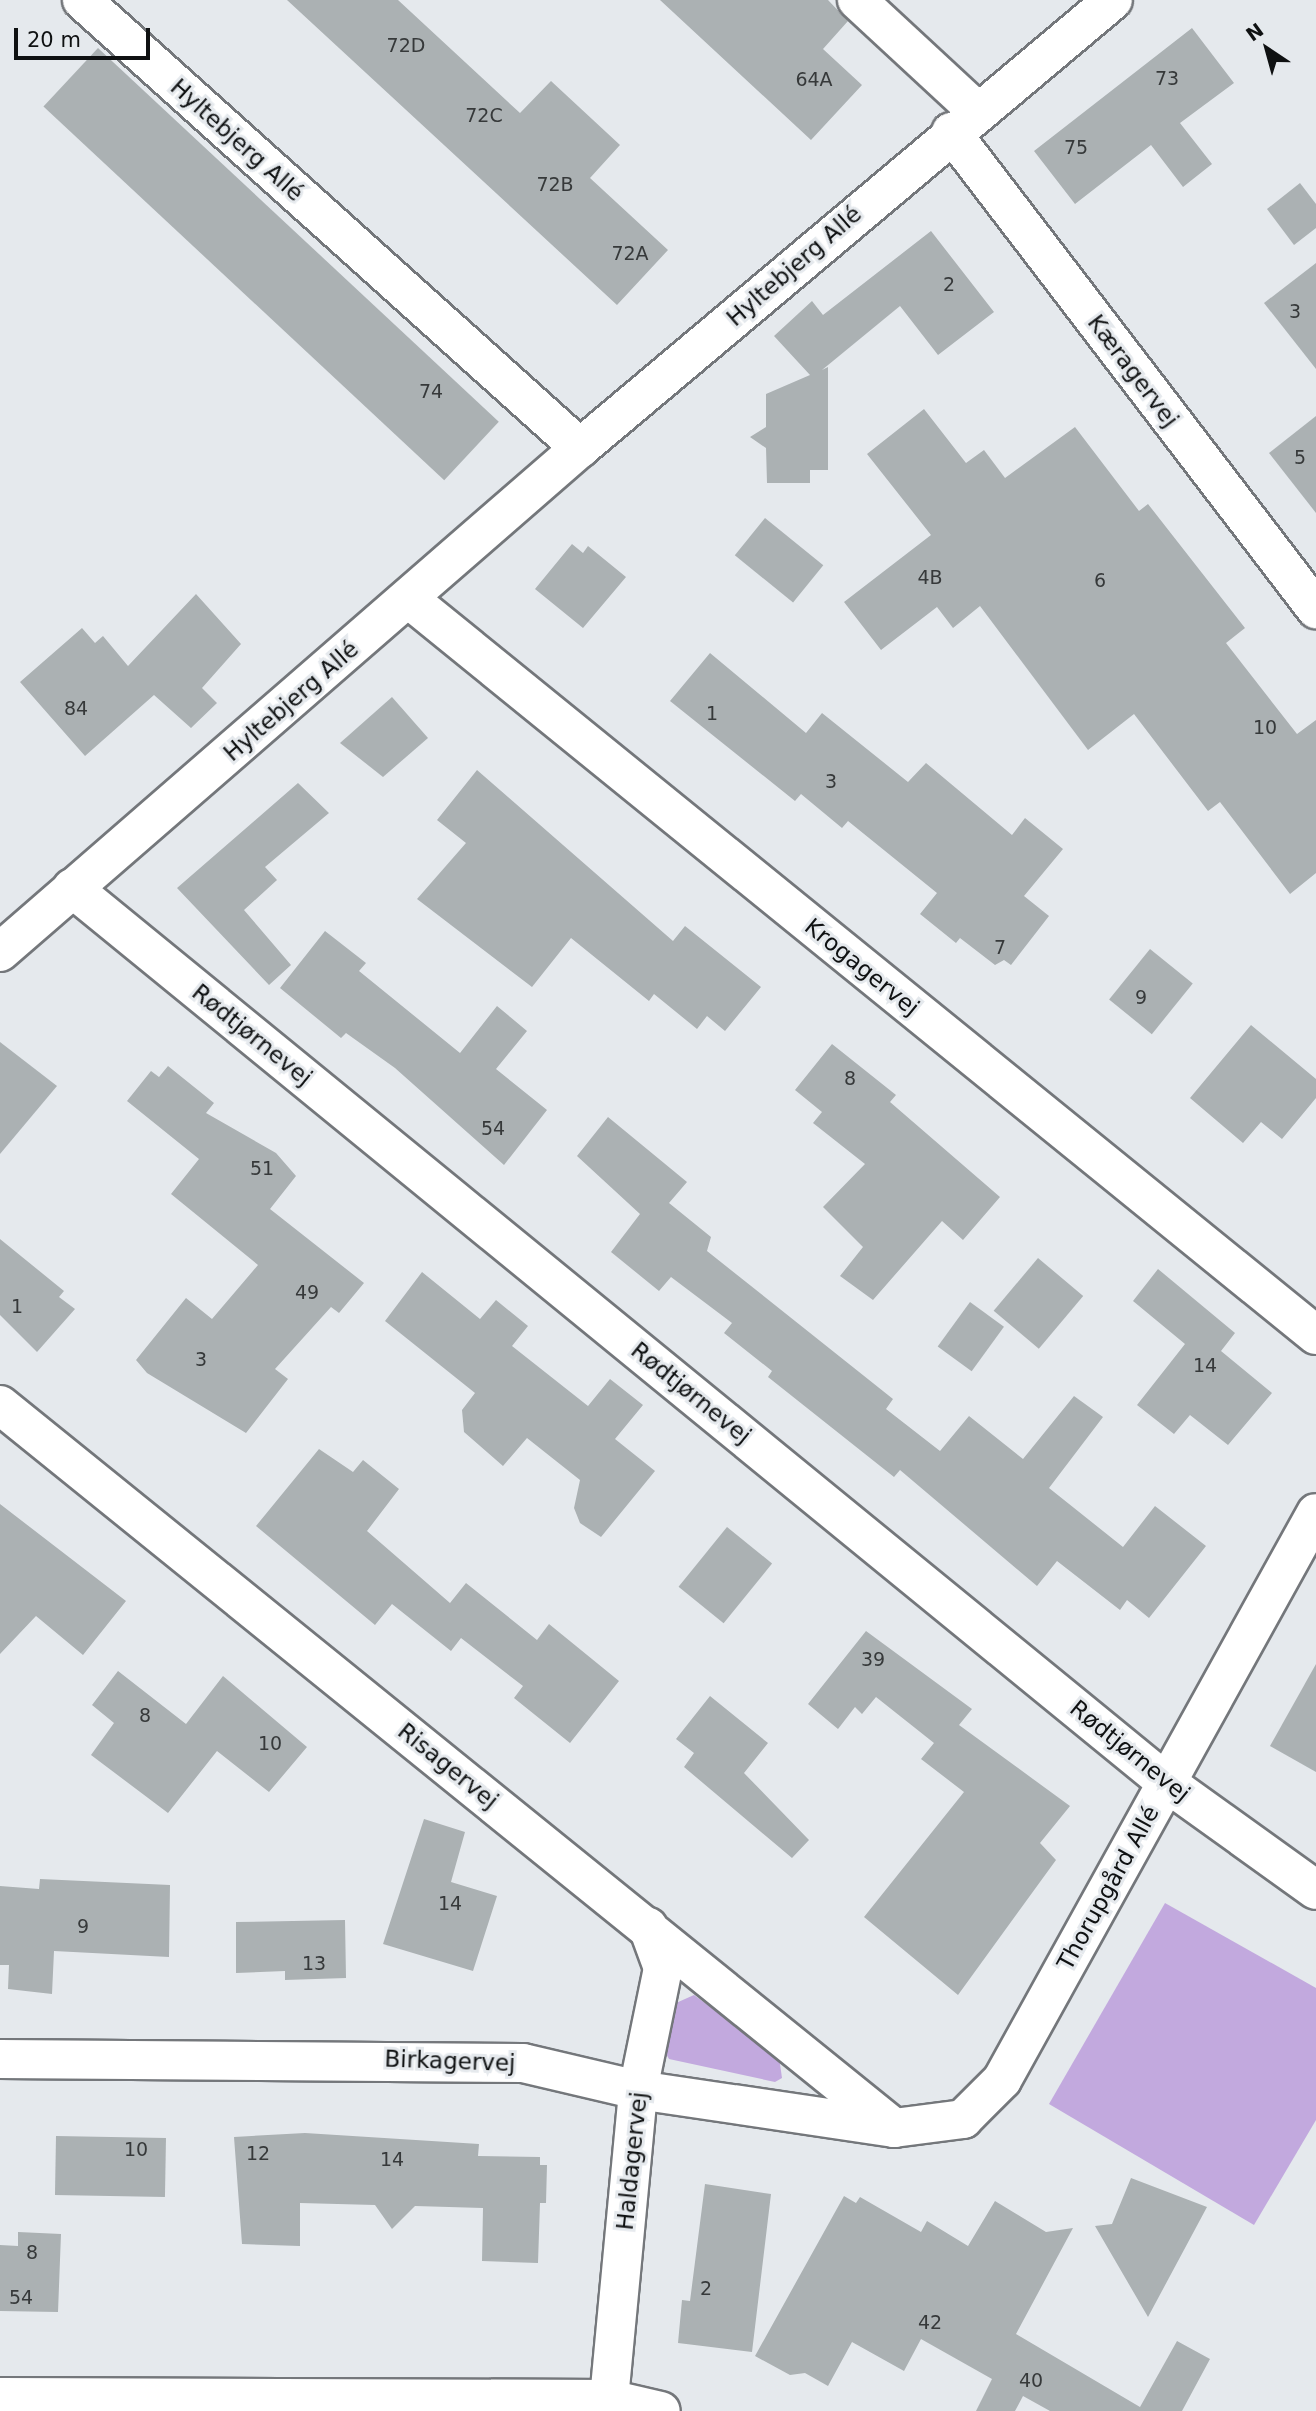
<!DOCTYPE html>
<meta charset="utf-8">
<style>
body{margin:0}
#map{position:relative;width:1316px;height:2411px;overflow:hidden;background:#e5e9ed;font-family:"DejaVu Sans",sans-serif}
div>[style]{position:absolute}
.green>*{inset:0;background:#c2a9de}
.building>*{inset:0;background:#abb1b3;transform-origin:0 0}
.roads{filter:drop-shadow(2px 0 #74777b) drop-shadow(-2px 0 #74777b) drop-shadow(0 2px #74777b) drop-shadow(0 -2px #74777b)}
.minor>*{height:38px;margin:-19px;padding:0 19px;transform-origin:19px;border-radius:19px;background:#fff}
span{translate:-50% -50%;white-space:nowrap;text-align:center;line-height:1.15;-webkit-text-stroke:6px #e5e9ed;paint-order:stroke}
.number-label{font-size:19px;color:#36393a}
.number-label span{-webkit-text-stroke-width:0}
.street-label{font-size:23px;color:#0f1112}
.north{position:absolute;left:1232px;top:14px;width:70px;height:70px;-webkit-text-stroke:5px #e5e9ed;paint-order:stroke;rotate:324deg;font-size:19px;font-weight:700;line-height:28px;text-align:center;color:#0f1112}
.north::after{content:'';display:block;margin:auto;width:24px;height:32px;background:#0f1112;clip-path:polygon(50% 0,100% 100%,50% 72%,0 100%)}
.scale{position:absolute;left:14px;top:28px;width:136px;height:32px;box-sizing:border-box;border:4px solid #0f1112;border-top:0;padding-left:9px;font-size:21px;line-height:24px;white-space:nowrap;color:#0f1112;-webkit-text-stroke:5px #e5e9ed;paint-order:stroke}
</style>
<div id="map">
<div class="green">
<div style="clip-path:polygon(1165px 1903px,1316px 1988px,1316px 2120px,1254px 2225px,1049px 2104px)"></div>
<div style="clip-path:polygon(694px 1995px,779px 2057px,782px 2078px,775px 2082px,669px 2059px,663px 2048px,676px 2003px)"></div>
</div>
<div class="building">
<div style="clip-path:polygon(287px 0,398px 0,520px 113px,551px 81px,620px 145px,590px 178px,668px 250px,617px 305px)"></div>
<div style="clip-path:polygon(660px 0,828px 0,848px 21px,823px 49px,862px 85px,811px 140px)"></div>
<div style="clip-path:polygon(1192px 28px,1234px 83px,1180px 123px,1212px 164px,1183px 187px,1151px 145px,1075px 204px,1034px 151px)"></div>
<div style="left:98px;top:48px;width:548px;height:80px;rotate:43deg"></div>
<div style="clip-path:polygon(1300px 183px,1316px 204px,1316px 228px,1294px 245px,1267px 209px)"></div>
<div style="clip-path:polygon(931px 231px,994px 312px,938px 355px,900px 306px,822px 370px,828px 367px,828px 470px,810px 470px,810px 483px,767px 483px,766px 448px,750px 437px,766px 427px,766px 394px,810px 375px,774px 336px,812px 301px,823px 315px)"></div>
<div style="clip-path:polygon(1316px 263px,1316px 369px,1264px 303px)"></div>
<div style="clip-path:polygon(924px 409px,966px 463px,984px 450px,1005px 478px,1075px 427px,1139px 511px,1148px 504px,1245px 628px,1226px 643px,1297px 734px,1316px 720px,1316px 873px,1290px 894px,1220px 802px,1208px 811px,1134px 714px,1088px 750px,980px 606px,953px 628px,937px 607px,881px 650px,844px 602px,931px 535px,867px 454px)"></div>
<div style="clip-path:polygon(1316px 416px,1316px 513px,1269px 453px)"></div>
<div style="left:765px;top:518px;width:75px;height:48px;rotate:39deg"></div>
<div style="clip-path:polygon(572px 544px,583px 553px,588px 546px,626px 577px,583px 628px,535px 589px)"></div>
<div style="clip-path:polygon(196px 594px,241px 644px,202px 688px,217px 703px,191px 728px,154px 695px,85px 756px,20px 682px,82px 628px,95px 643px,103px 636px,128px 666px)"></div>
<div style="clip-path:polygon(710px 653px,806px 733px,822px 713px,908px 782px,926px 763px,1012px 835px,1025px 818px,1063px 849px,1024px 896px,1049px 916px,1011px 965px,1004px 960px,995px 965px,960px 938px,956px 943px,920px 914px,937px 893px,848px 821px,842px 828px,801px 794px,795px 801px,670px 701px)"></div>
<div style="clip-path:polygon(392px 697px,428px 738px,383px 777px,340px 743px)"></div>
<div style="clip-path:polygon(477px 770px,673px 941px,685px 926px,761px 987px,725px 1031px,707px 1016px,697px 1029px,654px 994px,649px 1001px,571px 938px,532px 987px,417px 899px,466px 843px,437px 820px)"></div>
<div style="clip-path:polygon(298px 783px,329px 813px,265px 867px,277px 880px,244px 910px,291px 965px,269px 985px,177px 888px)"></div>
<div style="clip-path:polygon(325px 931px,366px 963px,359px 971px,460px 1053px,497px 1006px,527px 1031px,496px 1069px,547px 1110px,504px 1165px,395px 1068px,346px 1033px,341px 1038px,280px 988px)"></div>
<div style="left:1150px;top:949px;width:55px;height:65px;rotate:39deg"></div>
<div style="clip-path:polygon(1251px 1025px,1316px 1079px,1316px 1098px,1282px 1139px,1261px 1122px,1243px 1143px,1190px 1098px)"></div>
<div style="clip-path:polygon(0 1042px,57px 1086px,0 1154px)"></div>
<div style="clip-path:polygon(832px 1044px,896px 1095px,890px 1102px,1000px 1197px,963px 1240px,942px 1221px,873px 1300px,840px 1276px,863px 1247px,823px 1207px,865px 1164px,813px 1123px,822px 1112px,795px 1090px)"></div>
<div style="clip-path:polygon(168px 1066px,214px 1103px,206px 1113px,276px 1153px,296px 1176px,270px 1209px,364px 1283px,339px 1313px,331px 1307px,275px 1369px,288px 1379px,246px 1433px,147px 1373px,136px 1360px,186px 1298px,212px 1319px,258px 1265px,171px 1194px,199px 1159px,127px 1101px,151px 1071px,159px 1077px)"></div>
<div style="clip-path:polygon(608px 1117px,687px 1182px,669px 1203px,711px 1237px,707px 1251px,893px 1399px,886px 1409px,940px 1451px,969px 1416px,1023px 1459px,1074px 1396px,1103px 1417px,1049px 1488px,1123px 1547px,1155px 1506px,1206px 1546px,1149px 1618px,1127px 1600px,1120px 1610px,1057px 1561px,1037px 1586px,900px 1470px,894px 1477px,768px 1377px,772px 1371px,724px 1333px,732px 1323px,671px 1277px,659px 1291px,611px 1252px,640px 1214px,577px 1156px)"></div>
<div style="clip-path:polygon(0 1239px,64px 1291px,59px 1297px,75px 1309px,37px 1352px,0 1315px)"></div>
<div style="left:1038px;top:1258px;width:59px;height:69px;rotate:40deg"></div>
<div style="clip-path:polygon(1158px 1269px,1235px 1333px,1221px 1351px,1272px 1393px,1228px 1445px,1190px 1415px,1174px 1434px,1137px 1405px,1185px 1344px,1133px 1301px)"></div>
<div style="clip-path:polygon(422px 1272px,480px 1319px,496px 1300px,528px 1326px,512px 1346px,588px 1406px,610px 1379px,643px 1405px,615px 1439px,655px 1471px,601px 1537px,580px 1523px,574px 1508px,580px 1480px,527px 1438px,503px 1466px,464px 1432px,462px 1410px,475px 1393px,385px 1321px)"></div>
<div style="left:970px;top:1302px;width:42px;height:55px;rotate:36deg"></div>
<div style="clip-path:polygon(319px 1449px,353px 1472px,363px 1460px,399px 1489px,367px 1531px,450px 1603px,466px 1583px,537px 1640px,549px 1624px,619px 1681px,570px 1743px,514px 1698px,523px 1686px,461px 1638px,451px 1651px,392px 1604px,375px 1625px,256px 1526px)"></div>
<div style="clip-path:polygon(0 1504px,126px 1601px,83px 1655px,36px 1616px,0 1654px)"></div>
<div style="left:727px;top:1527px;width:58px;height:77px;rotate:39deg"></div>
<div style="clip-path:polygon(866px 1631px,972px 1709px,959px 1725px,1070px 1806px,1040px 1843px,1056px 1860px,958px 1995px,864px 1917px,964px 1792px,921px 1759px,934px 1743px,876px 1697px,862px 1714px,855px 1707px,838px 1729px,808px 1704px)"></div>
<div style="clip-path:polygon(1316px 1664px,1316px 1772px,1270px 1746px)"></div>
<div style="clip-path:polygon(118px 1671px,186px 1724px,223px 1676px,307px 1747px,269px 1792px,217px 1751px,168px 1813px,91px 1755px,114px 1723px,92px 1705px)"></div>
<div style="clip-path:polygon(710px 1696px,768px 1743px,744px 1773px,809px 1840px,792px 1858px,684px 1767px,694px 1753px,676px 1739px)"></div>
<div style="clip-path:polygon(424px 1819px,465px 1832px,451px 1882px,497px 1896px,473px 1971px,383px 1944px)"></div>
<div style="clip-path:polygon(40px 1879px,170px 1885px,169px 1957px,54px 1951px,52px 1994px,8px 1989px,9px 1965px,0 1965px,0 1886px,39px 1889px)"></div>
<div style="clip-path:polygon(345px 1920px,346px 1978px,285px 1980px,285px 1971px,236px 1973px,236px 1922px)"></div>
<div style="clip-path:polygon(305px 2133px,479px 2144px,478px 2156px,540px 2157px,540px 2165px,547px 2165px,546px 2203px,540px 2203px,538px 2263px,482px 2261px,483px 2208px,415px 2206px,392px 2229px,375px 2205px,300px 2203px,300px 2246px,242px 2244px,234px 2137px)"></div>
<div style="left:56px;top:2136px;width:110px;height:59px;rotate:1deg"></div>
<div style="clip-path:polygon(1131px 2178px,1207px 2207px,1148px 2317px,1095px 2226px,1112px 2224px)"></div>
<div style="clip-path:polygon(705px 2184px,771px 2194px,752px 2352px,678px 2343px,682px 2300px,690px 2301px)"></div>
<div style="clip-path:polygon(844px 2196px,856px 2203px,860px 2197px,921px 2232px,927px 2221px,968px 2246px,995px 2201px,1046px 2232px,1073px 2228px,1016px 2334px,1140px 2407px,1177px 2341px,1210px 2359px,1182px 2411px,1050px 2411px,1023px 2396px,1015px 2411px,976px 2411px,992px 2379px,921px 2339px,904px 2371px,852px 2342px,828px 2386px,805px 2373px,790px 2375px,755px 2356px)"></div>
<div style="clip-path:polygon(18px 2232px,61px 2234px,58px 2312px,0 2311px,0 2245px,18px 2246px)"></div>
</div>
<div class="roads">
<div class="minor">
<div style="left:82px;top:0;width:670px;rotate:41.97deg"></div>
<div style="left:857px;top:0;width:163px;rotate:42.8deg"></div>
<div style="left:951px;top:132px;width:601px;rotate:52.58deg"></div>
<div style="left:409px;top:599px;width:1168px;rotate:39.06deg"></div>
<div style="left:72px;top:888px;width:1414px;rotate:39.26deg"></div>
<div style="left:1167px;top:1783px;width:183px;rotate:35.7deg"></div>
<div style="left:0;top:952px;width:768px;rotate:-40.99deg"></div>
<div style="left:580px;top:448px;width:696px;rotate:-40.05deg"></div>
<div style="left:0;top:1405px;width:1150px;rotate:38.96deg"></div>
<div style="left:0;top:2059px;width:523px;rotate:0.44deg"></div>
<div style="left:523px;top:2063px;width:118px;rotate:13.2deg"></div>
<div style="left:638px;top:2090px;width:259px;rotate:8.4deg"></div>
<div style="left:894px;top:2128px;width:70px;rotate:-7.4deg"></div>
<div style="left:963px;top:2119px;width:55px;rotate:-45deg"></div>
<div style="left:1002px;top:2080px;width:648px;rotate:-61.02deg"></div>
<div style="left:0;top:2397px;width:609px;rotate:0.19deg"></div>
<div style="left:609px;top:2399px;width:53px;rotate:13deg"></div>
<div style="left:609px;top:2399px;width:310px;rotate:-84.6deg"></div>
<div style="left:638px;top:2090px;width:125px;rotate:-78.4deg"></div>
<div style="left:663px;top:1968px;width:44px;rotate:-110.1deg"></div>
</div>
</div>
<div class="number-label">
<span style="left:406px;top:46px">72D</span>
<span style="left:1167px;top:79px">73</span>
<span style="left:814px;top:80px">64A</span>
<span style="left:484px;top:116px">72C</span>
<span style="left:1076px;top:148px">75</span>
<span style="left:555px;top:185px">72B</span>
<span style="left:630px;top:254px">72A</span>
<span style="left:949px;top:285px">2</span>
<span style="left:1295px;top:312px">3</span>
<span style="left:431px;top:392px">74</span>
<span style="left:1300px;top:458px">5</span>
<span style="left:930px;top:578px">4B</span>
<span style="left:1100px;top:581px">6</span>
<span style="left:76px;top:709px">84</span>
<span style="left:712px;top:714px">1</span>
<span style="left:1265px;top:728px">10</span>
<span style="left:831px;top:782px">3</span>
<span style="left:1000px;top:948px">7</span>
<span style="left:1141px;top:998px">9</span>
<span style="left:850px;top:1079px">8</span>
<span style="left:493px;top:1129px">54</span>
<span style="left:262px;top:1169px">51</span>
<span style="left:307px;top:1293px">49</span>
<span style="left:17px;top:1307px">1</span>
<span style="left:201px;top:1360px">3</span>
<span style="left:1205px;top:1366px">14</span>
<span style="left:873px;top:1660px">39</span>
<span style="left:145px;top:1716px">8</span>
<span style="left:270px;top:1744px">10</span>
<span style="left:450px;top:1904px">14</span>
<span style="left:83px;top:1927px">9</span>
<span style="left:314px;top:1964px">13</span>
<span style="left:136px;top:2150px">10</span>
<span style="left:258px;top:2154px">12</span>
<span style="left:392px;top:2160px">14</span>
<span style="left:32px;top:2253px">8</span>
<span style="left:706px;top:2289px">2</span>
<span style="left:21px;top:2298px">54</span>
<span style="left:930px;top:2323px">42</span>
<span style="left:1031px;top:2381px">40</span>
</div>
<div class="street-label">
<span style="left:237px;top:140px;rotate:42deg">Hyltebjerg Allé</span>
<span style="left:794px;top:266px;rotate:-41deg">Hyltebjerg Allé</span>
<span style="left:1133px;top:371px;rotate:53deg">Kæragervej</span>
<span style="left:291px;top:701px;rotate:-41deg">Hyltebjerg Allé</span>
<span style="left:862px;top:967px;rotate:39deg">Krogagervej</span>
<span style="left:252px;top:1035px;rotate:39deg">Rødtjørnevej</span>
<span style="left:691px;top:1393px;rotate:39deg">Rødtjørnevej</span>
<span style="left:1130px;top:1751px;rotate:39deg">Rødtjørnevej</span>
<span style="left:448px;top:1766px;rotate:39deg">Risagervej</span>
<span style="left:1108px;top:1888px;rotate:-61deg">Thorupgård Allé</span>
<span style="left:450px;top:2061px;rotate:2deg">Birkagervej</span>
<span style="left:632px;top:2161px;rotate:-84deg">Haldagervej</span>
</div>
<div class="north">N</div>
<div class="scale">20 m</div>
</div>
